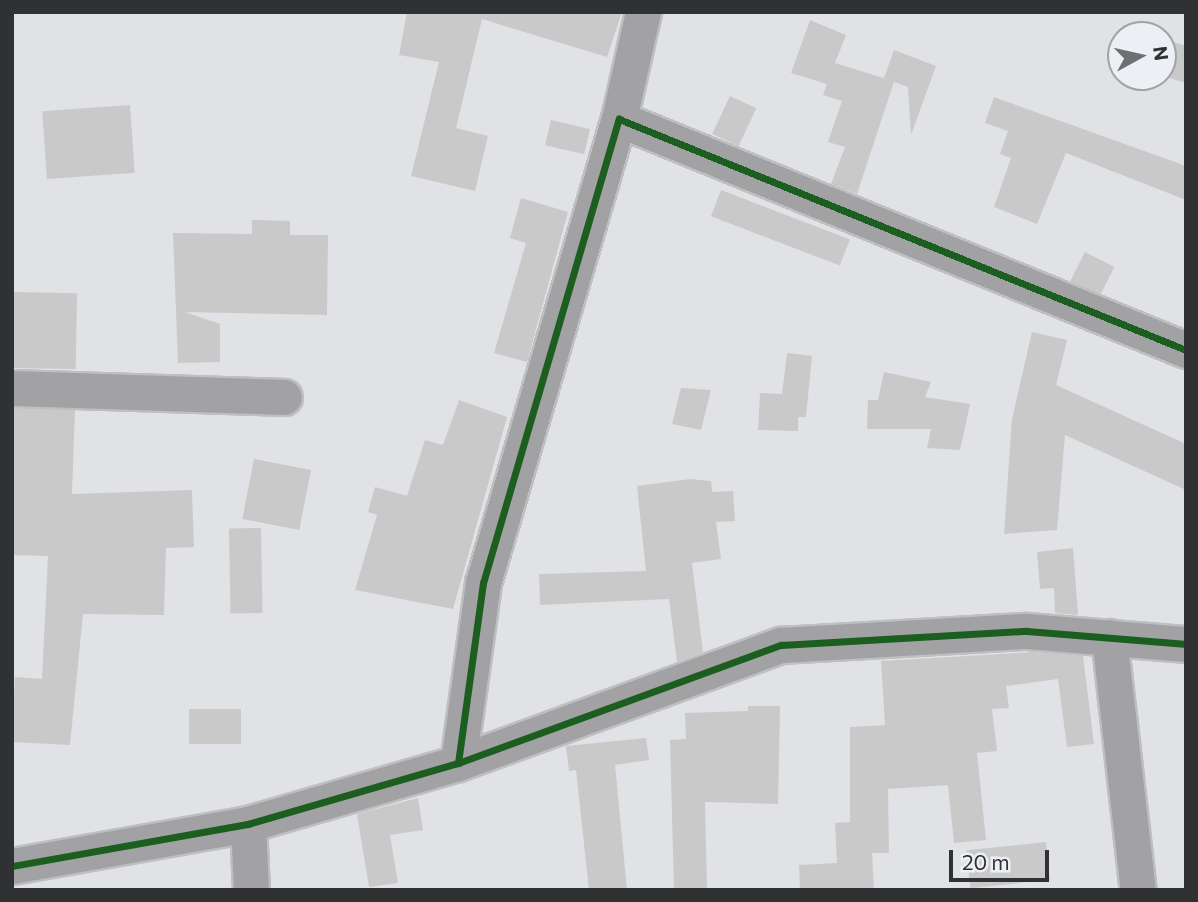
<!DOCTYPE html>
<style>
body{margin:0}
#map{position:relative;width:1198px;height:902px;overflow:hidden;background:#e0e2e5;font-family:Commissioner,sans-serif}
div>[style]{position:absolute}
.building>*{inset:0;background:#c9c9ca;transform-origin:0 0}
.roads{filter:drop-shadow(2px 0 #bebfc1) drop-shadow(-2px 0 #bebfc1) drop-shadow(0 2px #bebfc1) drop-shadow(0 -2px #bebfc1)}
.street>*{height:35px;margin:-17.5px;padding:0 17.5px;transform-origin:17.5px;border-radius:17.5px;background:#a2a2a4}
.cycleway>*{height:7px;margin:-3.5px;padding:0 3.5px;transform-origin:3.5px;border-radius:3.5px;background:#1b5e20}
span{translate:-50% -50%;white-space:nowrap;text-align:center;line-height:1.15;-webkit-text-stroke:6px #eceff3;paint-order:stroke}
.frame{position:absolute;inset:0;border:14px solid #303133;pointer-events:none}
.north{position:absolute;left:1107px;top:21px;width:70px;height:70px;box-sizing:border-box;background:#eceff3;border:2px solid #a1a3a6;border-radius:50%;rotate:82deg;font-size:19px;font-weight:700;line-height:28px;text-align:center;color:#303133}
.north::after{content:'';display:block;margin:auto;width:24px;height:32px;background:#6e6f71;clip-path:polygon(50% 0,100% 100%,50% 72%,0 100%)}
.scale{position:absolute;left:949px;top:850px;width:100px;height:32px;box-sizing:border-box;border:4px solid #303133;border-top:0;padding-left:9px;font-size:21px;line-height:24px;white-space:nowrap;color:#303133;-webkit-text-stroke:5px #eceff3;paint-order:stroke}
</style>
<div id="map">
<div class="building">
<div style="clip-path:polygon(407px 12px,622px 12px,607px 57px,482px 19px,456px 128px,488px 136px,475px 191px,411px 176px,439px 62px,399px 55px)"></div>
<div style="clip-path:polygon(810px 20px,846px 35px,835px 63px,893px 81px,884px 78px,894px 50px,936px 66px,911px 135px,908px 87px,894px 82px,857px 194px,831px 184px,845px 147px,828px 142px,842px 101px,823px 95px,827px 84px,791px 73px)"></div>
<div style="clip-path:polygon(1163px 39px,1186px 46px,1186px 83px,1163px 76px)"></div>
<div style="left:730px;top:96px;width:29px;height:42px;rotate:25deg"></div>
<div style="clip-path:polygon(994px 97px,1186px 166px,1186px 200px,1066px 153px,1037px 224px,994px 207px,1011px 158px,1000px 154px,1008px 131px,985px 123px)"></div>
<div style="left:130px;top:105px;width:68px;height:88px;rotate:86deg"></div>
<div style="left:551px;top:120px;width:40px;height:26px;rotate:13deg"></div>
<div style="left:721px;top:190px;width:138px;height:28px;rotate:21deg"></div>
<div style="clip-path:polygon(521px 198px,568px 212px,527px 362px,494px 353px,526px 243px,510px 238px)"></div>
<div style="clip-path:polygon(252px 220px,290px 221px,290px 235px,328px 235px,327px 315px,185px 312px,220px 324px,220px 362px,178px 363px,173px 233px,252px 234px)"></div>
<div style="left:1085px;top:252px;width:33px;height:33px;rotate:27deg"></div>
<div style="left:12px;top:292px;width:65px;height:76px;rotate:1deg"></div>
<div style="clip-path:polygon(1032px 332px,1067px 340px,1056px 385px,1186px 444px,1186px 490px,1065px 435px,1057px 530px,1004px 534px,1012px 419px)"></div>
<div style="clip-path:polygon(787px 353px,812px 356px,806px 417px,798px 417px,798px 431px,758px 430px,760px 393px,782px 394px)"></div>
<div style="clip-path:polygon(884px 372px,931px 382px,925px 397px,970px 404px,960px 450px,927px 448px,931px 429px,867px 429px,868px 400px,878px 400px)"></div>
<div style="clip-path:polygon(681px 388px,711px 390px,701px 430px,672px 424px)"></div>
<div style="clip-path:polygon(459px 400px,507px 417px,453px 609px,355px 590px,377px 515px,368px 512px,375px 487px,407px 496px,425px 440px,443px 445px)"></div>
<div style="clip-path:polygon(12px 408px,75px 410px,72px 494px,192px 490px,194px 547px,166px 548px,164px 615px,83px 614px,70px 745px,12px 742px,15px 677px,42px 679px,48px 556px,12px 555px)"></div>
<div style="left:254px;top:459px;width:58px;height:61px;rotate:11deg"></div>
<div style="clip-path:polygon(690px 479px,711px 481px,712px 492px,733px 491px,735px 521px,716px 522px,721px 559px,692px 563px,703px 652px,677px 662px,669px 599px,540px 605px,539px 574px,646px 571px,637px 486px)"></div>
<div style="left:261px;top:528px;width:85px;height:32px;rotate:89deg"></div>
<div style="clip-path:polygon(1073px 548px,1078px 615px,1055px 613px,1054px 588px,1040px 589px,1037px 552px)"></div>
<div style="clip-path:polygon(1033px 652px,1083px 656px,1094px 744px,1067px 747px,1058px 679px,1006px 686px,1009px 708px,992px 709px,997px 751px,977px 753px,986px 840px,954px 843px,948px 785px,888px 789px,889px 853px,872px 853px,874px 890px,800px 890px,799px 865px,837px 863px,835px 823px,850px 822px,850px 727px,885px 725px,881px 661px)"></div>
<div style="clip-path:polygon(748px 706px,780px 706px,778px 804px,705px 802px,707px 890px,674px 890px,670px 740px,686px 739px,685px 713px,748px 711px)"></div>
<div style="left:241px;top:709px;width:35px;height:52px;rotate:90deg"></div>
<div style="clip-path:polygon(646px 738px,649px 760px,615px 765px,627px 890px,589px 890px,576px 770px,569px 771px,566px 746px)"></div>
<div style="clip-path:polygon(418px 798px,423px 830px,390px 835px,398px 883px,369px 887px,357px 814px)"></div>
<div style="left:1046px;top:842px;width:38px;height:80px;rotate:84deg"></div>
</div>
<div class="roads">
<div class="street">
<div style="left:619px;top:119px;width:110px;rotate:-77.4deg"></div>
<div style="left:12px;top:388px;width:272px;rotate:1.9deg"></div>
<div style="left:1109px;top:637px;width:255px;rotate:83.5deg"></div>
<div style="left:458px;top:763px;width:182px;rotate:-82.1deg"></div>
<div style="left:483px;top:583px;width:484px;rotate:-73.7deg"></div>
<div style="left:619px;top:119px;width:612px;rotate:22.17deg"></div>
<div style="left:248px;top:824px;width:66px;rotate:87.4deg"></div>
<div style="left:12px;top:866px;width:240px;rotate:-10.1deg"></div>
<div style="left:248px;top:824px;width:219px;rotate:-16.2deg"></div>
<div style="left:458px;top:763px;width:344px;rotate:-20.1deg"></div>
<div style="left:781px;top:645px;width:246px;rotate:-3.3deg"></div>
<div style="left:1027px;top:631px;width:160px;rotate:4.7deg"></div>
</div>
</div>
<div class="cycleway">
<div style="left:458px;top:763px;width:182px;rotate:-82.1deg"></div>
<div style="left:483px;top:583px;width:484px;rotate:-73.7deg"></div>
<div style="left:619px;top:119px;width:612px;rotate:22.17deg"></div>
<div style="left:12px;top:866px;width:240px;rotate:-10.1deg"></div>
<div style="left:248px;top:824px;width:219px;rotate:-16.2deg"></div>
<div style="left:458px;top:763px;width:344px;rotate:-20.1deg"></div>
<div style="left:781px;top:645px;width:246px;rotate:-3.3deg"></div>
<div style="left:1027px;top:631px;width:160px;rotate:4.7deg"></div>
</div>
<div class="frame"></div>
<div class="north">N</div>
<div class="scale">20 m</div>
</div>
